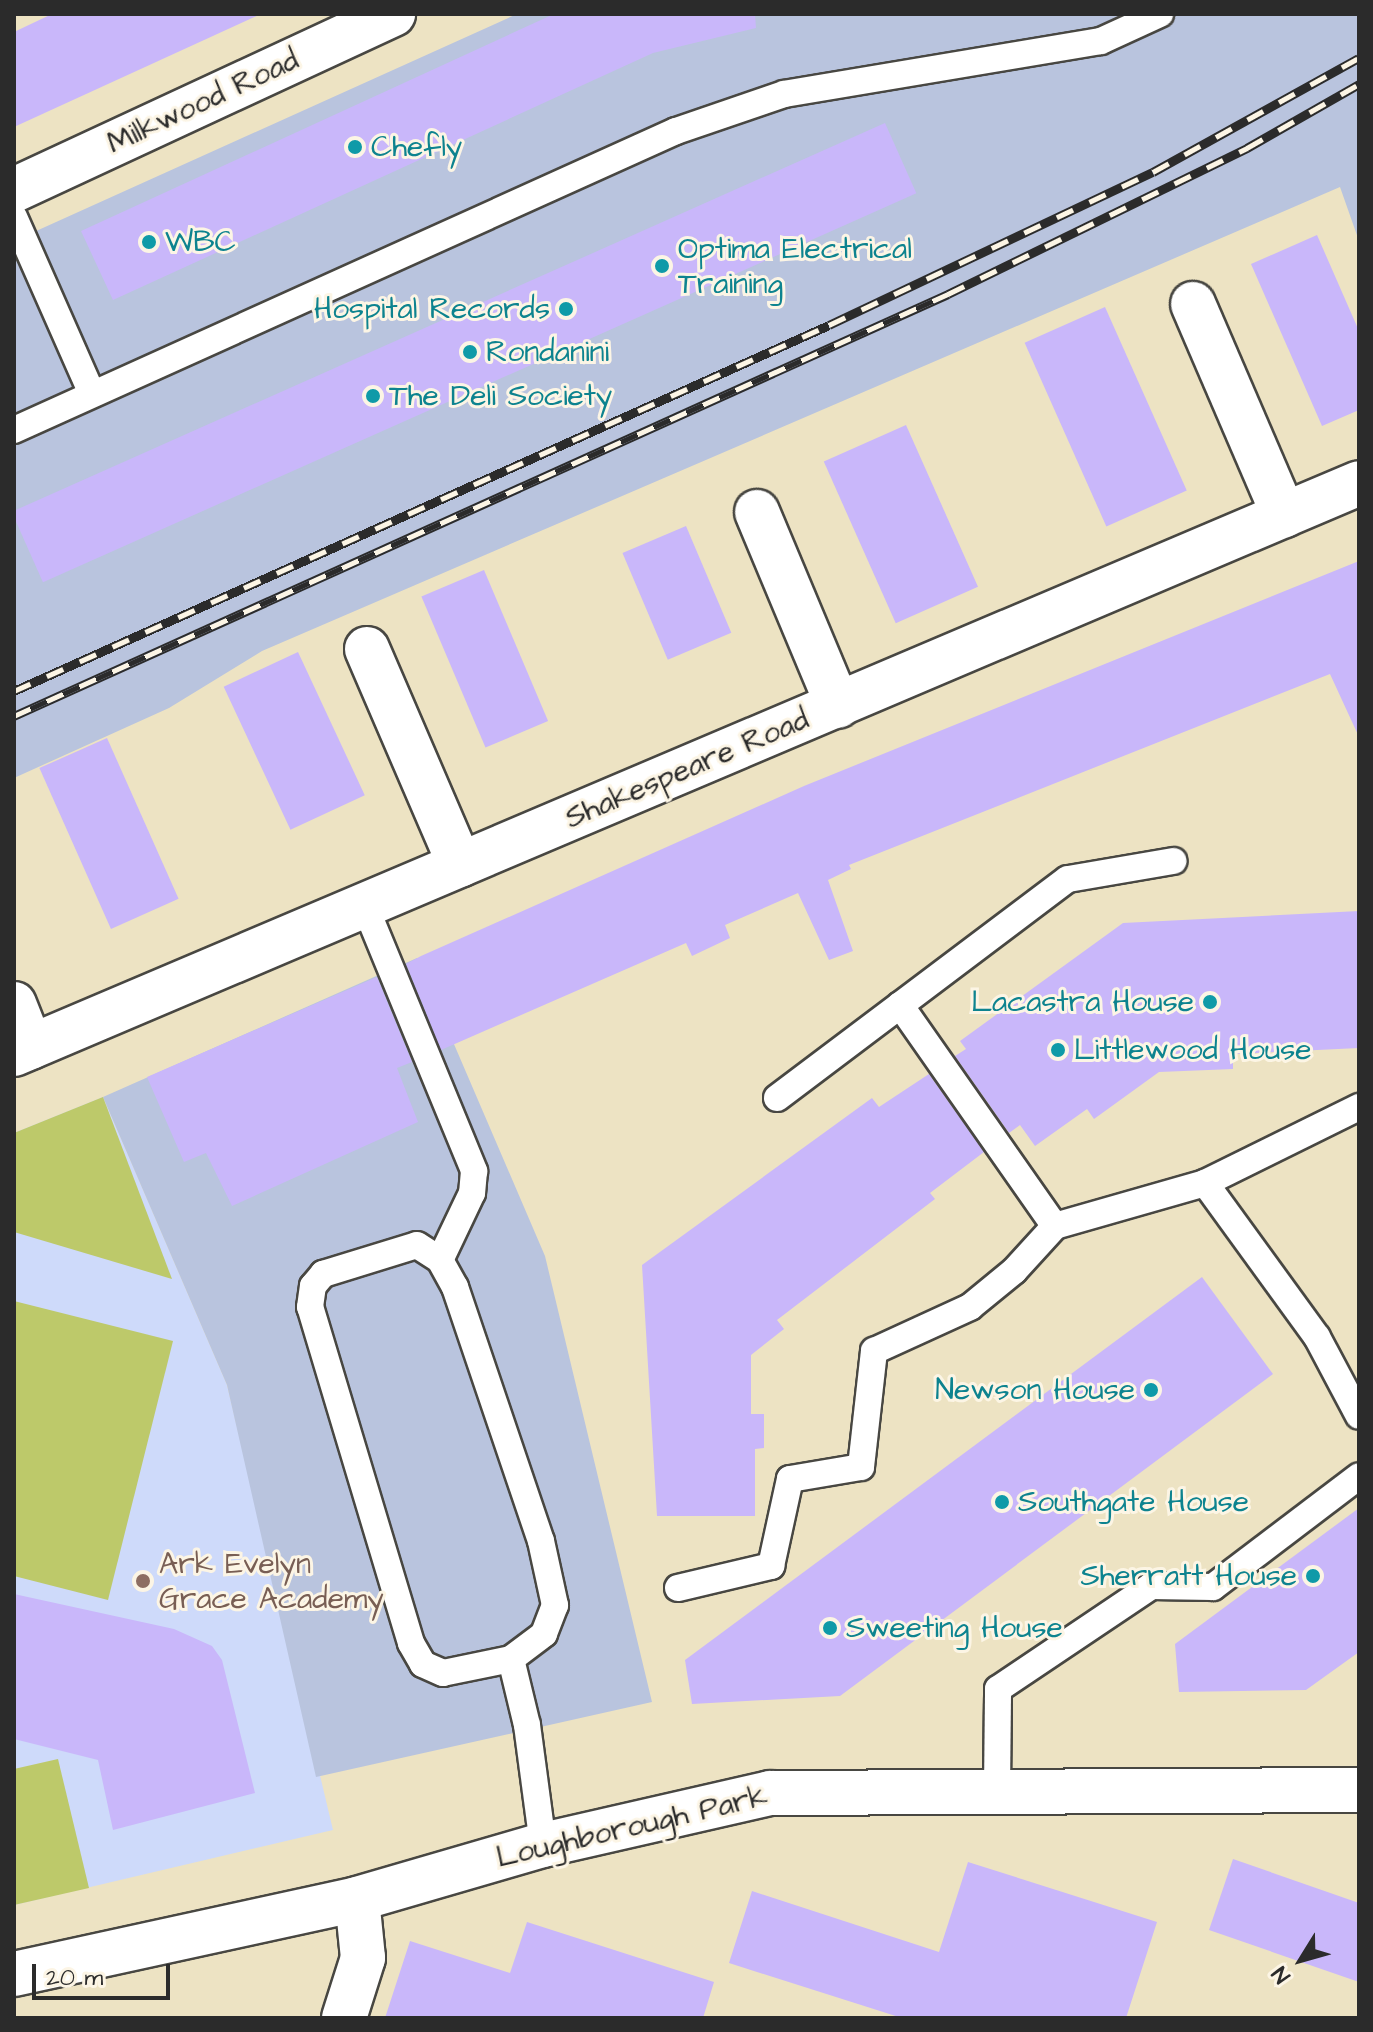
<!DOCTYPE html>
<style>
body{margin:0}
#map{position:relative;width:1373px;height:2032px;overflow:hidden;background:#ede3c3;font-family:"Architects Daughter",sans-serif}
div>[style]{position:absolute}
.built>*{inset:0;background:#cedafa}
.industrial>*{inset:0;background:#b9c4de}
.green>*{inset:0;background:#bdc96a}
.building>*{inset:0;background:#c9b7fa;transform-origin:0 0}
.roads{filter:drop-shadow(2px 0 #484742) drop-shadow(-2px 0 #484742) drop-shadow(0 2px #484742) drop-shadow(0 -2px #484742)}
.service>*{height:26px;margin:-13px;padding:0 13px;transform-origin:13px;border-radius:13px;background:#fff}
.minor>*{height:44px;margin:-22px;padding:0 22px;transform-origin:22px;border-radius:22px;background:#fff}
.secondary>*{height:44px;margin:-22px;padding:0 22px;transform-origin:22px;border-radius:22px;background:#fff}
.rail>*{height:9px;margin-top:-4.5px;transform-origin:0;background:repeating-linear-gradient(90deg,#fcf5e5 0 18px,#2b2b2b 0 36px);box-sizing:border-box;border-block:2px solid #2b2b2b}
.dots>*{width:22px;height:22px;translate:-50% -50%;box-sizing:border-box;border:4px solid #fcf5e5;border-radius:50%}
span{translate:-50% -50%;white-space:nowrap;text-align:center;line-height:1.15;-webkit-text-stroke:6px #fcf5e5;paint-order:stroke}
.street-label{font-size:30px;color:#2b2b2b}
.culture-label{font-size:30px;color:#0d838f}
.left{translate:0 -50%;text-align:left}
.right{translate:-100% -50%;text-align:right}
.education-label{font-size:30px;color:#785e54}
.frame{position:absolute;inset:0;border:16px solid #2b2b2b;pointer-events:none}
.north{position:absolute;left:1261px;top:1920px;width:80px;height:80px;-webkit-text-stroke:6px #fcf5e5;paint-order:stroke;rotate:233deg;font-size:22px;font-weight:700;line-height:32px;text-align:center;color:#2b2b2b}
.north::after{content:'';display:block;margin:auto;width:28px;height:36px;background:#2b2b2b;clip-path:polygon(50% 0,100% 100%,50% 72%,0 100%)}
.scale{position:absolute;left:32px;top:1964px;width:138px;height:36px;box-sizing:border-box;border:4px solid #2b2b2b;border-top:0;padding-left:10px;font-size:24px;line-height:28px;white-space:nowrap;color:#2b2b2b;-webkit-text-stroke:6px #fcf5e5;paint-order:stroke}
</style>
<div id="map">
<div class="built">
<div style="clip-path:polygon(103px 1097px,227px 1385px,333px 1830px,14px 1905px,14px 1133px)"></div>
</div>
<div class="industrial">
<div style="clip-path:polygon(517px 14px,1359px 14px,1359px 241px,1340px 187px,262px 651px,169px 708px,14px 778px,14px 241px)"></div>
<div style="clip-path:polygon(417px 958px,545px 1256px,652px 1702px,316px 1777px,227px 1385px,103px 1097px)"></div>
</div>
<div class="green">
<div style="clip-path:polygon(103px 1097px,172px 1279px,14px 1232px,14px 1133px)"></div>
<div style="clip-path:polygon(14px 1301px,173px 1341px,108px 1600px,14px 1576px)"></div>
<div style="clip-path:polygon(58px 1759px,89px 1888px,14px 1905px,14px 1769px)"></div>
</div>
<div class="building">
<div style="clip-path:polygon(52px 14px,261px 14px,14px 127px,14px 32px)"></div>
<div style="clip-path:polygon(554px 14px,755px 14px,756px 28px,653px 53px,113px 300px,81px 231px)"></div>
<div style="left:885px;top:123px;width:77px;height:956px;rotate:66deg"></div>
<div style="clip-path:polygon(1317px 235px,1359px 331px,1359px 410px,1322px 426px,1251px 264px)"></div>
<div style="left:1105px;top:307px;width:201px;height:88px;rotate:66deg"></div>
<div style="left:906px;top:425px;width:177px;height:90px;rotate:66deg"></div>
<div style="left:686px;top:526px;width:116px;height:69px;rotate:67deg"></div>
<div style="clip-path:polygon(1359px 561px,1359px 737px,1330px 674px,849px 865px,851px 869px,828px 880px,853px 951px,829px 960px,798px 893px,725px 925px,730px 938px,692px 956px,686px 943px,441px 1050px,406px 964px,421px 956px,804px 786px)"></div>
<div style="left:484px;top:570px;width:164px;height:68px;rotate:67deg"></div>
<div style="left:298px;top:652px;width:158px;height:82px;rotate:65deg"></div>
<div style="left:107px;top:738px;width:176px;height:74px;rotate:66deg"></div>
<div style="clip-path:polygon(1359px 911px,1359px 1048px,1233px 1054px,1233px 1069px,1159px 1072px,1094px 1119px,1087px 1109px,1035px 1146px,1020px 1125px,1009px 1133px,955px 1056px,966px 1049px,960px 1041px,1123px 923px)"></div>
<div style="clip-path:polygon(377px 977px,412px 1062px,397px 1068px,418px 1122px,232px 1206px,206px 1153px,184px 1162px,147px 1077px)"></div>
<div style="clip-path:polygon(929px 1074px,984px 1152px,930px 1193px,935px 1199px,777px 1320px,784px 1329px,751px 1355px,751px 1414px,764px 1414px,764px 1448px,755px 1449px,755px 1516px,657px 1516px,642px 1265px,872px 1098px,879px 1107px)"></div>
<div style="clip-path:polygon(1202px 1277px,1273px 1374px,840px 1696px,692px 1704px,685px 1660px)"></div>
<div style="clip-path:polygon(1359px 1508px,1359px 1652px,1306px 1690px,1179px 1692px,1175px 1644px)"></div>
<div style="clip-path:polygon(14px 1594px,174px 1629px,212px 1646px,222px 1660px,255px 1793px,113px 1830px,98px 1760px,14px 1739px)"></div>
<div style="clip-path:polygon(1233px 1859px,1359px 1903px,1359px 1982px,1209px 1930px)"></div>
<div style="clip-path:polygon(968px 1862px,1157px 1922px,1126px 2018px,902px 2018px,729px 1963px,752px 1891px,939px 1952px)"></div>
<div style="clip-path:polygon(527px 1922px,714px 1982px,703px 2018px,385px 2018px,410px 1941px,510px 1973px)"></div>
</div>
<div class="roads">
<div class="service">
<div style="left:14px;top:217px;width:193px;rotate:66.2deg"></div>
<div style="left:14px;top:430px;width:726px;rotate:-24.31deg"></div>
<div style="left:676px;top:131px;width:114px;rotate:-18.9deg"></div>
<div style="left:784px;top:94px;width:321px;rotate:-9.5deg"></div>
<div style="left:1101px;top:41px;width:65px;rotate:-24.6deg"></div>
<div style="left:365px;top:906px;width:287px;rotate:67.6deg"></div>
<div style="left:474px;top:1171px;width:22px;rotate:95deg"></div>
<div style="left:472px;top:1193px;width:74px;rotate:115.5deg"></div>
<div style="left:900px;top:1005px;width:270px;rotate:55deg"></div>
<div style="left:777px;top:1098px;width:364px;rotate:-37deg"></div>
<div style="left:1068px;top:879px;width:107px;rotate:-9.7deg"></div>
<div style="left:1205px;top:1183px;width:172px;rotate:-26.3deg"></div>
<div style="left:417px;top:1245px;width:27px;rotate:33deg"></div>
<div style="left:440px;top:1260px;width:31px;rotate:61deg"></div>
<div style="left:455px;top:1287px;width:268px;rotate:71.3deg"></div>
<div style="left:541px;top:1541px;width:66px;rotate:77.7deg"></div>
<div style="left:555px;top:1605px;width:31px;rotate:111deg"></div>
<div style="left:544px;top:1634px;width:41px;rotate:142.9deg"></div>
<div style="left:511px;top:1659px;width:69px;rotate:168.4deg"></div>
<div style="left:443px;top:1673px;width:22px;rotate:-156deg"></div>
<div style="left:423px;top:1664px;width:24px;rotate:-120deg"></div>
<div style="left:411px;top:1643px;width:351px;rotate:-106.7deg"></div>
<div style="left:310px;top:1307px;width:21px;rotate:-82deg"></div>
<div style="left:313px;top:1286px;width:16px;rotate:-50deg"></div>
<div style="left:323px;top:1274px;width:98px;rotate:-17.1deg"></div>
<div style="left:678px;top:1588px;width:96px;rotate:-13.3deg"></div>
<div style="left:771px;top:1566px;width:89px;rotate:-77.7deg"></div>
<div style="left:790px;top:1479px;width:72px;rotate:-9.6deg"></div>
<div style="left:861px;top:1467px;width:117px;rotate:-83.6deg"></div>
<div style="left:874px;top:1351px;width:106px;rotate:-24.6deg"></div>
<div style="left:970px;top:1307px;width:57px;rotate:-39.3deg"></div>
<div style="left:1014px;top:1271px;width:61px;rotate:-47.7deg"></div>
<div style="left:1055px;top:1226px;width:156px;rotate:-16deg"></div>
<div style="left:1205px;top:1183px;width:190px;rotate:54deg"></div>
<div style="left:1317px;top:1337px;width:89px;rotate:62deg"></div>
<div style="left:511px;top:1659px;width:68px;rotate:76.4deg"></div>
<div style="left:527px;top:1725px;width:121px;rotate:82.4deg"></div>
<div style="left:997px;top:1790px;width:101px;rotate:-89.4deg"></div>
<div style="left:998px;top:1689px;width:184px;rotate:-33.9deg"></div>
<div style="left:1151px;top:1586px;width:62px;rotate:0.9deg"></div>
<div style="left:1213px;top:1587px;width:183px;rotate:-37.2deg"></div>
</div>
<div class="minor">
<div style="left:1193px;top:304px;width:230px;rotate:66.7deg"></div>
<div style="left:757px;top:512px;width:210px;rotate:67.3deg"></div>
<div style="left:367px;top:649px;width:235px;rotate:66.7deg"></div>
<div style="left:14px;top:1004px;width:46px;rotate:68.4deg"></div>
<div style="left:14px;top:1054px;width:1461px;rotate:-23deg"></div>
<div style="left:14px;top:1974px;width:351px;rotate:-12.3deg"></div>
<div style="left:357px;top:1899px;width:194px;rotate:-16.2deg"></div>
<div style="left:543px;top:1845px;width:233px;rotate:-12.9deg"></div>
<div style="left:770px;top:1793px;width:589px;rotate:-0.29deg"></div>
<div style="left:344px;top:2018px;width:63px;rotate:-72.4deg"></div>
<div style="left:363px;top:1958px;width:59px;rotate:-95.8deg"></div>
</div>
<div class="secondary">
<div style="left:14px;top:190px;width:418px;rotate:-24.9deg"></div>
</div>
</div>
<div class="rail">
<div style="left:14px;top:691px;width:893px;rotate:-24.18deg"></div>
<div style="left:829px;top:325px;width:358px;rotate:-25.3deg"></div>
<div style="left:1153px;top:172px;width:235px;rotate:-29deg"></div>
<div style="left:14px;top:716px;width:1025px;rotate:-24.31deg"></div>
<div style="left:948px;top:294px;width:333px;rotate:-26deg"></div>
<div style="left:1247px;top:148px;width:129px;rotate:-29.7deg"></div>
</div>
<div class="dots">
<div style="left:355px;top:147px;background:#0f9aa8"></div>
<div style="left:149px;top:242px;background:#0f9aa8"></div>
<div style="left:662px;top:266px;background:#0f9aa8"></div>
<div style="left:566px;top:309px;background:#0f9aa8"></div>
<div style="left:470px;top:352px;background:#0f9aa8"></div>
<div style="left:373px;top:396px;background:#0f9aa8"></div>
<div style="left:1210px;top:1002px;background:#0f9aa8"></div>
<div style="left:1058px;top:1050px;background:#0f9aa8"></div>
<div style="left:1151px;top:1390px;background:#0f9aa8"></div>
<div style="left:1002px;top:1502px;background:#0f9aa8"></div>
<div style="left:1313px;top:1576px;background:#0f9aa8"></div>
<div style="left:143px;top:1581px;background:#8d6e63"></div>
<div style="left:830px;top:1628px;background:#0f9aa8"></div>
</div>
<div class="street-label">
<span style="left:203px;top:102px;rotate:-25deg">Milkwood Road</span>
<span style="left:687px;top:769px;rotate:-23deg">Shakespeare Road</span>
<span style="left:632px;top:1827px;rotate:-13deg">Loughborough Park</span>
</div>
<div class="culture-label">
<span class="left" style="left:371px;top:147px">Chefly</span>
<span class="left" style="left:165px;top:242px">WBC</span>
<span class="left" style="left:678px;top:266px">Optima Electrical<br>Training</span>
<span class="right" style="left:550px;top:309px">Hospital Records</span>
<span class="left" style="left:486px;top:352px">Rondanini</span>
<span class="left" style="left:389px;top:396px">The Deli Society</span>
<span class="right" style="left:1194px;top:1002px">Lacastra House</span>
<span class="left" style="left:1074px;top:1050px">Littlewood House</span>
<span class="right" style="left:1135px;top:1390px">Newson House</span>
<span class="left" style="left:1018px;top:1502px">Southgate House</span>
<span class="right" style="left:1297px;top:1576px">Sherratt House</span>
<span class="left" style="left:846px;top:1628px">Sweeting House</span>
</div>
<div class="education-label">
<span class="left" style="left:159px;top:1581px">Ark Evelyn<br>Grace Academy</span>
</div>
<div class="frame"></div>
<div class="north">N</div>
<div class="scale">20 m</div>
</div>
